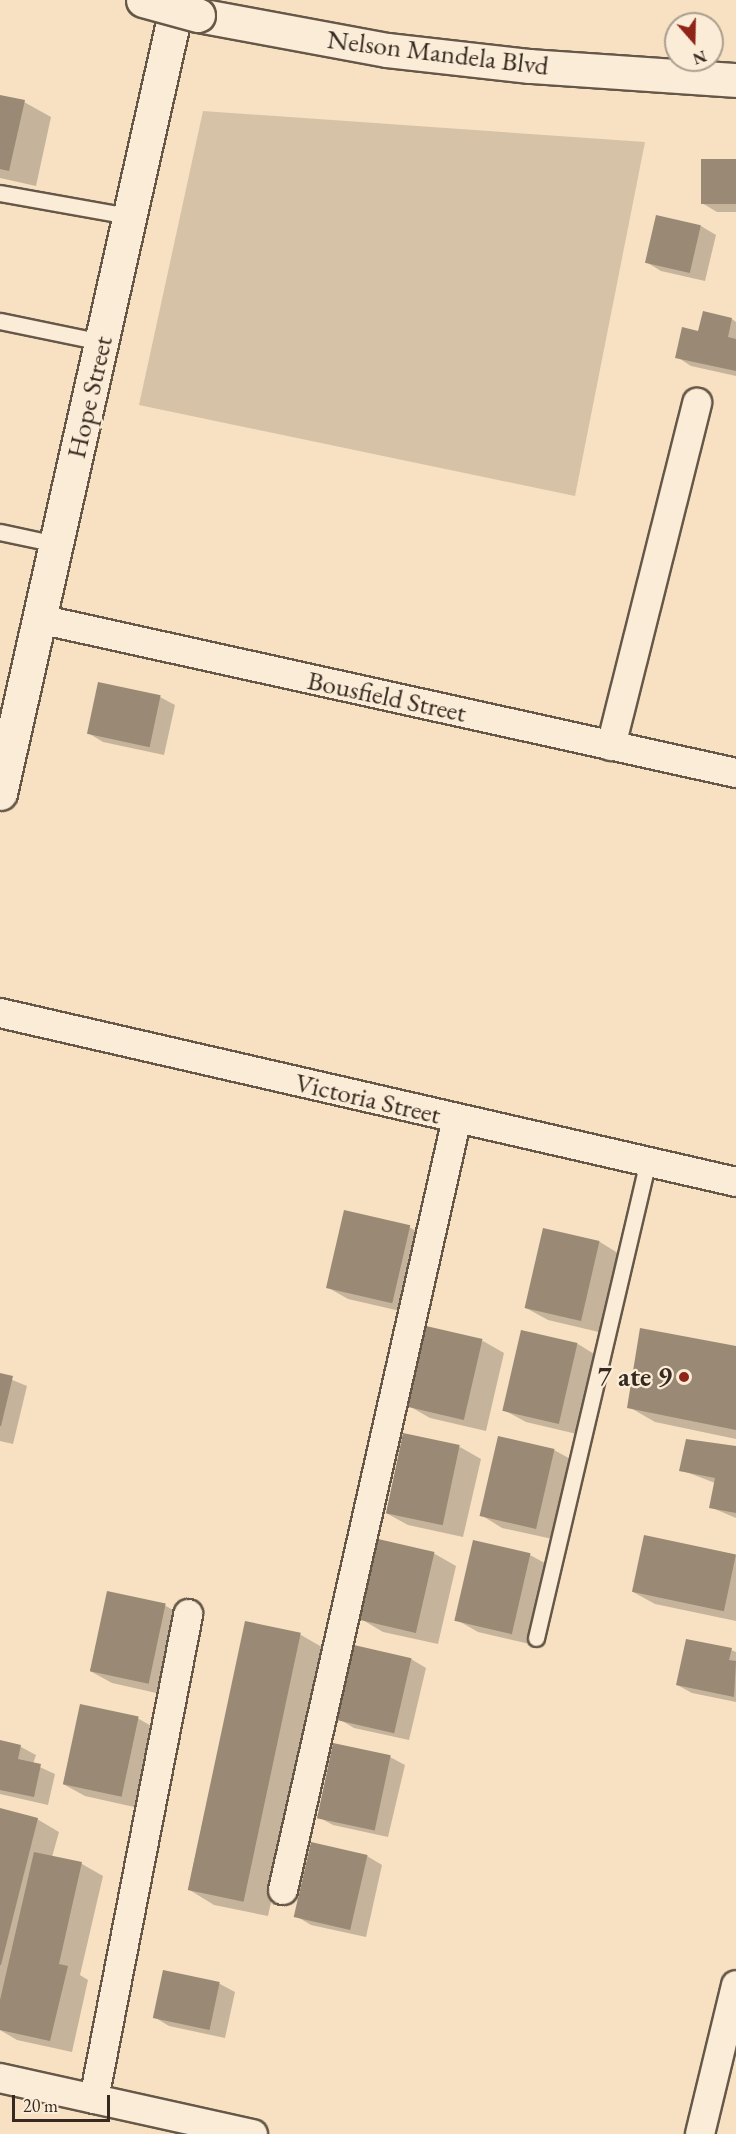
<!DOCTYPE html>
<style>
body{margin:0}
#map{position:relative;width:736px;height:2134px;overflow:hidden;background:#f7e1c2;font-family:"EB Garamond",serif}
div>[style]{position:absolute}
.green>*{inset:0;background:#d6c2a6}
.shadow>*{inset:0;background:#0003}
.building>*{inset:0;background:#9a8974;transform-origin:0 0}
.roads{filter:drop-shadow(2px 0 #665848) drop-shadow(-2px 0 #665848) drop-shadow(0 2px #665848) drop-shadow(0 -2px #665848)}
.service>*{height:15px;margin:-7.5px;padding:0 7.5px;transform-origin:7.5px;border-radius:7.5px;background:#faecd7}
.minor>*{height:28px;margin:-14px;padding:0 14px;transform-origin:14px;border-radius:14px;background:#faecd7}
.tertiary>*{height:33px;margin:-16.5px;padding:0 16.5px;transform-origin:16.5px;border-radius:16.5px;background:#faecd7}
.bridges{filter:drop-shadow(2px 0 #665848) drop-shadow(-2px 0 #665848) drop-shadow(0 2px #665848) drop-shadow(0 -2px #665848)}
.tertiary-bridge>*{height:33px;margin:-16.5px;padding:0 16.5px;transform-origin:16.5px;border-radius:16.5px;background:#faecd7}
.dots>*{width:16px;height:16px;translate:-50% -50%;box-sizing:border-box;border:3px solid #faecd7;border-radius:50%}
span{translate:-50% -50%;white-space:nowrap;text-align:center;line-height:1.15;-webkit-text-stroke:4.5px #faecd7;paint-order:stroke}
.street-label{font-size:27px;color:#362a20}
.poi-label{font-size:27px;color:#362a20;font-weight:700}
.right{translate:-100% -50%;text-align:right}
.north{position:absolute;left:664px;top:12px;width:60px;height:60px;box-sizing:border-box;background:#faecd7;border:2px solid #ac9e8e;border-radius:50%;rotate:160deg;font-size:16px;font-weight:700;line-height:24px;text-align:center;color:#362a20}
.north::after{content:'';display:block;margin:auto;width:21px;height:27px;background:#8f2418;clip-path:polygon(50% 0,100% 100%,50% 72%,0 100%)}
.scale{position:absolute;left:12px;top:2095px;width:98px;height:27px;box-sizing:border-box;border:3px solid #362a20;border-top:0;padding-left:8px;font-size:18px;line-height:21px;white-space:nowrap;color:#362a20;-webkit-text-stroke:4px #faecd7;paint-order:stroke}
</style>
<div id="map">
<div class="green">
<div style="clip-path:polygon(203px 111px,645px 142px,575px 496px,139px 405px)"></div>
</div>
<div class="shadow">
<div style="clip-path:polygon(0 96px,24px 102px,51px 117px,36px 186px,0 178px)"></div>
<div style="clip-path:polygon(736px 161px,736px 212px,717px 212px,702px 203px)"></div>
<div style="clip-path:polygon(701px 226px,716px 235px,705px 281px,661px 271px,646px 262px)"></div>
<div style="clip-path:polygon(732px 319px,736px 322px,736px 376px,691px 366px,677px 357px,699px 332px)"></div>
<div style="clip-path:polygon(160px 697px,175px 705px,164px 755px,103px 742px,88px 733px)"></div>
<div style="clip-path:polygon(409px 1227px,431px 1239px,413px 1314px,348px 1299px,327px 1287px)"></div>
<div style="clip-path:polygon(544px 1230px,600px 1242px,621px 1255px,603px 1333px,548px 1320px,526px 1308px)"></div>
<div style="clip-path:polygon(483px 1341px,504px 1353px,486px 1431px,430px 1418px,409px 1406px)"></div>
<div style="clip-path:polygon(578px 1344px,599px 1357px,581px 1435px,526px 1422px,504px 1410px)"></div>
<div style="clip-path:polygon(736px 1347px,736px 1439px,655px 1422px,629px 1407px)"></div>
<div style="clip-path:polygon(0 1375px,27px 1386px,13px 1444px,0 1441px)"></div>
<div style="clip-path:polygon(460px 1447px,481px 1459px,463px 1537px,408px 1525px,386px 1513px)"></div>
<div style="clip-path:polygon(736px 1449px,736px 1518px,710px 1507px,715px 1483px,681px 1470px)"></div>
<div style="clip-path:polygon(554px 1450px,576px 1462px,557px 1540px,502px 1528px,481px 1515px)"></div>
<div style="clip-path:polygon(645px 1536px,736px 1555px,736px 1621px,655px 1604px,633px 1592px)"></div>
<div style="clip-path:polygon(379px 1541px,435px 1554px,456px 1566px,438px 1644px,383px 1632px,361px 1619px)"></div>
<div style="clip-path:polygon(530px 1555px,552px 1567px,534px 1645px,478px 1632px,457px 1620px)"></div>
<div style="clip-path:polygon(108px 1593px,166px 1606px,187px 1618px,170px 1696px,112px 1683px,90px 1671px)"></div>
<div style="clip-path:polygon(246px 1623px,301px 1635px,327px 1650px,268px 1916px,214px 1905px,188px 1889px)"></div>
<div style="clip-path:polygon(731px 1650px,736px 1652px,736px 1702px,692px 1693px,677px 1685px)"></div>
<div style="clip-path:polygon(411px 1659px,426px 1668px,409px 1740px,354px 1728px,339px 1719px)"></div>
<div style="clip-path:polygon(81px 1706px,139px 1719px,160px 1731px,143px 1809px,85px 1796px,63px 1784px)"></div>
<div style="clip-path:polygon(0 1742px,21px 1747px,36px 1755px,33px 1764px,55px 1774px,48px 1805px,0 1794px)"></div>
<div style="clip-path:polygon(390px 1757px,405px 1765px,388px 1837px,333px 1825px,318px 1817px)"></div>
<div style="clip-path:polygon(0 1810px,37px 1819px,59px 1832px,52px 1857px,82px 1864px,103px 1876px,80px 1975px,88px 1980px,72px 2052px,17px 2040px,0 2030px)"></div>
<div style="clip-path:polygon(367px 1856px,382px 1865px,366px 1937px,311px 1925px,296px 1916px)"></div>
<div style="clip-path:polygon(164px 1972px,220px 1984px,235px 1992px,225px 2038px,169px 2026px,154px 2017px)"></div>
</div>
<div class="building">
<div style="clip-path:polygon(0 95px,25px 100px,9px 171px,0 169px)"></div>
<div style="left:701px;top:159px;width:35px;height:45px"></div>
<div style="left:656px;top:215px;width:46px;height:49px;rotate:13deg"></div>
<div style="clip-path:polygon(703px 311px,732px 318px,728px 337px,736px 339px,736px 371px,675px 358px,682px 327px,698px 331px)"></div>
<div style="left:98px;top:682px;width:64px;height:53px;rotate:12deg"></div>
<div style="left:344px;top:1210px;width:68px;height:80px;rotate:13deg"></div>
<div style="left:543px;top:1228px;width:58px;height:82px;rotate:13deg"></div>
<div style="left:426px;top:1326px;width:58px;height:83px;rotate:13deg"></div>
<div style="clip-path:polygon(640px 1328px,736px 1346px,736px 1430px,627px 1408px)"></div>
<div style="left:521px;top:1330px;width:58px;height:83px;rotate:13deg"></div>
<div style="clip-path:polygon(0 1373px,13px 1376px,1px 1426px,0 1426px)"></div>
<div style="left:403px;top:1433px;width:58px;height:82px;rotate:12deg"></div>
<div style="left:498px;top:1436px;width:58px;height:82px;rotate:13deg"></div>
<div style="clip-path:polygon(686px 1439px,736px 1446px,736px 1513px,709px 1508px,715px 1478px,679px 1471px)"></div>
<div style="left:644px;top:1535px;width:94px;height:58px;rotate:12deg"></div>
<div style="left:378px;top:1539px;width:58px;height:83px;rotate:13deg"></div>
<div style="left:473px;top:1540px;width:59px;height:83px;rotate:13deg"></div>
<div style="left:107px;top:1591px;width:60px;height:82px;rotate:12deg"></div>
<div style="left:245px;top:1621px;width:57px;height:275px;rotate:12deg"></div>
<div style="clip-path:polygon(686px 1639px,732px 1648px,729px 1660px,736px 1661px,734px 1697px,676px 1685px)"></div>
<div style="left:354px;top:1645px;width:59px;height:77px;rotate:13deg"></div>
<div style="left:80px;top:1704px;width:60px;height:82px;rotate:12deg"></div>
<div style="clip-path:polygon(0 1740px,21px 1745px,18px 1759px,41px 1764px,34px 1797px,0 1790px)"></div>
<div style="left:333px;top:1743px;width:59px;height:77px;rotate:12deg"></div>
<div style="clip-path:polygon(0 1808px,38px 1818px,1px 1965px,0 1965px)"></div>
<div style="left:311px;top:1842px;width:58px;height:77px;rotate:13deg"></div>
<div style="clip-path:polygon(34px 1852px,82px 1862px,59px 1964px,68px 1966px,50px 2041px,0 2030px,0 2000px)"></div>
<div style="left:163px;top:1970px;width:58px;height:49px;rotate:12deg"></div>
</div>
<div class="roads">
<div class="service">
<div style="left:0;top:193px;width:131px;rotate:10.1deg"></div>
<div style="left:0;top:321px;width:103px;rotate:11.7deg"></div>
<div style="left:0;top:532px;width:57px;rotate:12.1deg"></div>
<div style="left:536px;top:1638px;width:489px;rotate:-76.8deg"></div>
</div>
<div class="minor">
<div style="left:39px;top:619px;width:714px;rotate:12.46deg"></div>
<div style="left:611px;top:746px;width:354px;rotate:-75.9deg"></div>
<div style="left:0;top:1013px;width:755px;rotate:12.93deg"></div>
<div style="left:283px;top:1890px;width:791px;rotate:-77.3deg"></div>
<div style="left:0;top:2078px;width:259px;rotate:12.5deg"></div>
<div style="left:94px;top:2099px;width:494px;rotate:-79deg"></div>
<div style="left:700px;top:2134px;width:153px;rotate:-76.4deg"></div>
</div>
<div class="tertiary">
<div style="left:198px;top:15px;width:192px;rotate:10.5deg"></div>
<div style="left:387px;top:50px;width:144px;rotate:6.4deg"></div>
<div style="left:530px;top:66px;width:206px;rotate:3.9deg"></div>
<div style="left:0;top:793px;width:813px;rotate:-77.35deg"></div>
</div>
</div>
<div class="bridges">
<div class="tertiary-bridge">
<div style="left:143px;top:0;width:57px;rotate:15.3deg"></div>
</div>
</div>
<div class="dots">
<div style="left:684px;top:1377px;background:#8f2418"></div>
</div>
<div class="street-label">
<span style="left:438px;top:52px;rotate:7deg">Nelson Mandela Blvd</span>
<span style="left:89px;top:397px;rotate:-77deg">Hope Street</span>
<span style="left:387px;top:696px;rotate:12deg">Bousfield Street</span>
<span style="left:368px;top:1098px;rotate:13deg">Victoria Street</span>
</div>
<div class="poi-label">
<span class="right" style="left:672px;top:1377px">7 ate 9</span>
</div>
<div class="north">N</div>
<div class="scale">20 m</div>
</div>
